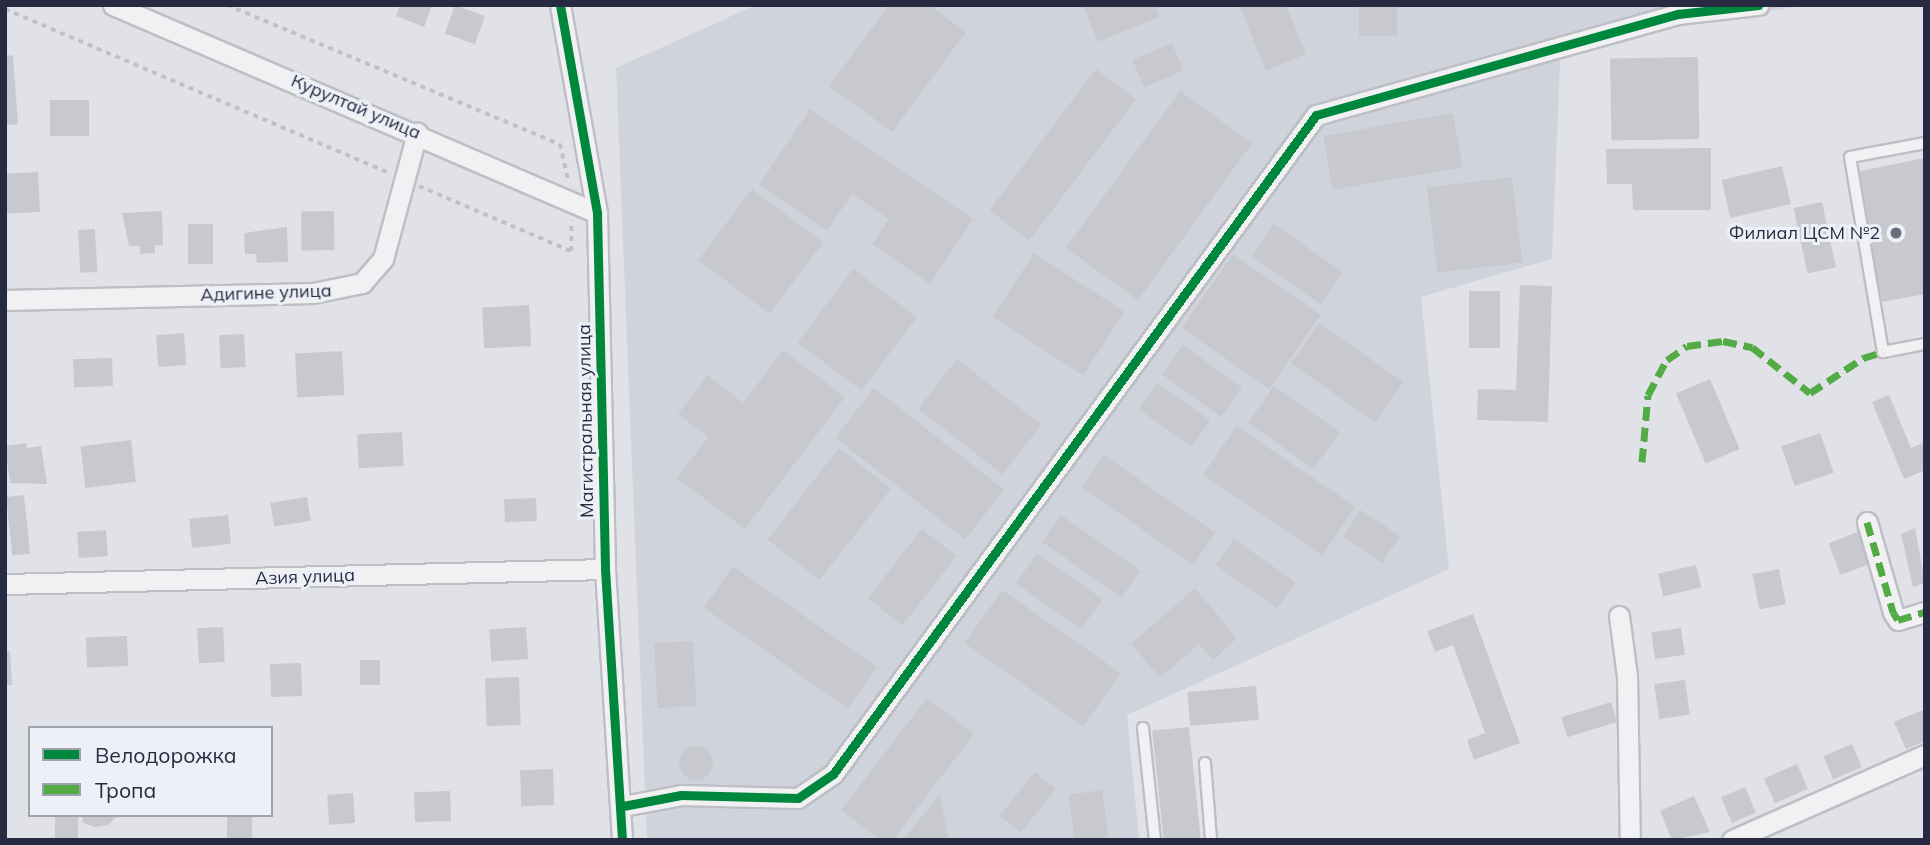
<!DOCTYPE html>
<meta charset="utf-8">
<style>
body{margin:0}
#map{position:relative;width:1930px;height:845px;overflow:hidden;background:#e1e2e7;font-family:Mulish,sans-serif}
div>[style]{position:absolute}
.built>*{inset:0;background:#d1d3dc}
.building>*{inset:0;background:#c8c9cf;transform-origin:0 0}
.round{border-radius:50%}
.path>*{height:3.5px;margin-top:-1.75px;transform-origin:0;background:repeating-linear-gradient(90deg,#c0c1c7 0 5px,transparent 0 10px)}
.roads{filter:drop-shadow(2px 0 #bebfc5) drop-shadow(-2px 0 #bebfc5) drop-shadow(0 2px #bebfc5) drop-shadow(0 -2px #bebfc5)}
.service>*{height:10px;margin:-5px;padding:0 5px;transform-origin:5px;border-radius:5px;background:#f1f1f3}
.minor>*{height:19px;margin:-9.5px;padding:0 9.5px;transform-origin:9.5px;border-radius:9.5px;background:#f1f1f3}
.quiet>*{height:7px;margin-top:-3.5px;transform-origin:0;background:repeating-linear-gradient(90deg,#53ab46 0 14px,transparent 0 21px)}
.cycleway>*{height:9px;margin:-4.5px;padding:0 4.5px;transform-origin:4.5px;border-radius:4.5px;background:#00873e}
.dots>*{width:19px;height:19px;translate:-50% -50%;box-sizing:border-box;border:4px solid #eef0f7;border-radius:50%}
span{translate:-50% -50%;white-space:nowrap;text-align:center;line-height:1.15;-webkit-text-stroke:6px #eef0f7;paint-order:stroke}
.street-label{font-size:18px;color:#272b41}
.poi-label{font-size:18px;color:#272b41}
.right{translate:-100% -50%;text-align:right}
.frame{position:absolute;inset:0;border:7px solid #272b41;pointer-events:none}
.legend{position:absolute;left:28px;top:726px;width:245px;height:91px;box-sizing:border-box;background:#eef0f7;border:2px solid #9ea1ae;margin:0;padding:9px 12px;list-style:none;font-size:21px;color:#272b41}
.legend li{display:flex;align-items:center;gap:14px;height:35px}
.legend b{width:35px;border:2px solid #9ea1ae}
</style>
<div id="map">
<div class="built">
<div style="clip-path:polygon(756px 5px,1812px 5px,1561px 38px,1552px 259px,1421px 297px,1449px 569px,1127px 715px,1139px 840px,647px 840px,616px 68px)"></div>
</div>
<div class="building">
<div style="clip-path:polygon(400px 5px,432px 5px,424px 27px,396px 16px)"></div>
<div style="left:455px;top:5px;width:32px;height:30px;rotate:20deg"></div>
<div style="clip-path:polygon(889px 5px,929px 5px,966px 32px,892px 132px,829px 86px)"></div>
<div style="clip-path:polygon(1083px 5px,1155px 5px,1159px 17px,1098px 42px)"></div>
<div style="clip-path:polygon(1239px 5px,1286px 5px,1306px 54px,1266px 71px)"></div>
<div style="left:1359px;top:5px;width:38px;height:31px"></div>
<div style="left:1172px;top:43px;width:30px;height:43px;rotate:67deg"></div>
<div style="clip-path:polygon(13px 55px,18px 124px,5px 125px,5px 56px)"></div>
<div style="left:1698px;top:57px;width:82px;height:88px;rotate:89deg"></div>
<div style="left:1096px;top:69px;width:50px;height:177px;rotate:37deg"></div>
<div style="left:1180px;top:91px;width:89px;height:194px;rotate:36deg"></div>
<div style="left:89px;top:100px;width:36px;height:39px;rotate:90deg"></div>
<div style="clip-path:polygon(810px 109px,973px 219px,930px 284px,872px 244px,889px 219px,852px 194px,827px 231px,759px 185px)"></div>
<div style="left:1453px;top:113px;width:55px;height:132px;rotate:80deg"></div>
<div style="clip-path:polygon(1711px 148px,1711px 210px,1633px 210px,1632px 184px,1607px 184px,1606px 149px)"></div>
<div style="clip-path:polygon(1925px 158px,1925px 294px,1882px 302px,1856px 172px)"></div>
<div style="left:1782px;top:166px;width:39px;height:62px;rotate:77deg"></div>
<div style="left:38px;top:172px;width:40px;height:33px;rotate:87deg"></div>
<div style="left:1512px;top:177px;width:86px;height:86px;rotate:83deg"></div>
<div style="left:752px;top:189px;width:89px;height:89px;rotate:37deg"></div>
<div style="left:1822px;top:202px;width:67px;height:29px;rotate:78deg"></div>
<div style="clip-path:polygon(162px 211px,163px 245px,155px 245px,155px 253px,140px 254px,140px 246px,129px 246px,122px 213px)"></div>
<div style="left:334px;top:211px;width:39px;height:33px;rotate:89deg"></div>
<div style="left:188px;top:224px;width:25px;height:40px"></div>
<div style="left:1274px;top:224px;width:84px;height:39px;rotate:35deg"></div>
<div style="clip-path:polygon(287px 227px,288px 262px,257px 263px,256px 254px,245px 254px,244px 233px)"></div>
<div style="left:95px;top:229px;width:43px;height:17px;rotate:87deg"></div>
<div style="left:1034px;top:253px;width:108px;height:76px;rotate:33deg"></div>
<div style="left:1233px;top:254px;width:107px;height:90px;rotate:35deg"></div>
<div style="left:853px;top:269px;width:80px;height:92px;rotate:37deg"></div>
<div style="clip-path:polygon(1520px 285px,1552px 286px,1548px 422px,1477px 420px,1478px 389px,1516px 390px)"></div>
<div style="left:1469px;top:291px;width:31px;height:57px"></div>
<div style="left:529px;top:305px;width:41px;height:47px;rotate:87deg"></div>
<div style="left:1319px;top:323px;width:103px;height:49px;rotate:35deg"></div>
<div style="left:184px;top:333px;width:32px;height:28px;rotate:86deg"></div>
<div style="left:244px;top:334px;width:33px;height:25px;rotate:87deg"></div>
<div style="left:1183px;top:345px;width:73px;height:36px;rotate:36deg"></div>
<div style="clip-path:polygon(783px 350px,845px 397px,745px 529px,677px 478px,708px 437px,678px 414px,708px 375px,743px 403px)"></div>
<div style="left:342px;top:351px;width:44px;height:47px;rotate:87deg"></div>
<div style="left:112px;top:358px;width:28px;height:39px;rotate:88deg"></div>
<div style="left:957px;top:359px;width:107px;height:63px;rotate:38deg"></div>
<div style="left:1710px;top:379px;width:76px;height:37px;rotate:67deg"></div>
<div style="left:1157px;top:383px;width:65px;height:32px;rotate:35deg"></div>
<div style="left:1274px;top:386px;width:80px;height:45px;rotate:35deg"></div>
<div style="left:874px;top:388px;width:165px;height:63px;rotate:38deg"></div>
<div style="clip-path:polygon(1889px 395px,1911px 448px,1925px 442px,1925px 470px,1904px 479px,1872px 402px)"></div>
<div style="left:1236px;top:426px;width:144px;height:59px;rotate:34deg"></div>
<div style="left:402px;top:432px;width:34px;height:45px;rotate:87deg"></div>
<div style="left:1820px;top:433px;width:42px;height:41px;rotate:71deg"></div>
<div style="left:131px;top:440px;width:42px;height:51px;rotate:83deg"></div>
<div style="clip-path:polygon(26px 443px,27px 448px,41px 446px,47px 484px,10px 483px,5px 446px)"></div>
<div style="left:839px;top:448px;width:66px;height:116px;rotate:38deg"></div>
<div style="left:1104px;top:455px;width:136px;height:39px;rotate:35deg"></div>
<div style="left:24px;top:495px;width:59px;height:18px;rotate:84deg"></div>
<div style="left:307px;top:497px;width:24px;height:37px;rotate:81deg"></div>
<div style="left:536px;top:498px;width:23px;height:32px;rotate:88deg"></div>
<div style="left:1361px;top:510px;width:47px;height:32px;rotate:34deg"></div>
<div style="left:228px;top:515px;width:29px;height:39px;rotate:84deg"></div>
<div style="left:1061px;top:515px;width:97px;height:33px;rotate:35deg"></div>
<div style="clip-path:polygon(1915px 528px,1925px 583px,1913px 587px,1901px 534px)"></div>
<div style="left:922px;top:529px;width:44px;height:88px;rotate:38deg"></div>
<div style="left:106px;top:530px;width:26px;height:29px;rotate:86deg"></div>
<div style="left:1863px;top:530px;width:34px;height:37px;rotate:69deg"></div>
<div style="left:1234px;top:539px;width:75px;height:32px;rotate:35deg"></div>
<div style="left:1037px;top:553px;width:80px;height:37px;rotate:35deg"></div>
<div style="left:1696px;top:565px;width:23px;height:39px;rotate:77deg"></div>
<div style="left:733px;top:566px;width:176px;height:51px;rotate:35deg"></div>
<div style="left:1779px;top:569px;width:36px;height:27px;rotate:79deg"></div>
<div style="clip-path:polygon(1195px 588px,1237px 638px,1213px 660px,1199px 644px,1160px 678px,1131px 644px)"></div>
<div style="left:1002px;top:590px;width:145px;height:65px;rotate:35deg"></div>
<div style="clip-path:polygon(1473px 614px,1520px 743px,1474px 760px,1467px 740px,1485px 733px,1453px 645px,1435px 652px,1427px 631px)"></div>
<div style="left:223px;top:627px;width:35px;height:26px;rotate:87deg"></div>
<div style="left:526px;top:627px;width:32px;height:37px;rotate:86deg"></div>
<div style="left:1681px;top:628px;width:27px;height:30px;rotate:82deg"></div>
<div style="left:127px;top:636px;width:30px;height:41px;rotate:88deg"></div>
<div style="left:693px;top:641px;width:65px;height:39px;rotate:87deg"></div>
<div style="clip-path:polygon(5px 651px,10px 651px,12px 685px,5px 685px)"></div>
<div style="left:360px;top:660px;width:20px;height:25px"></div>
<div style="left:301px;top:663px;width:33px;height:31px;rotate:88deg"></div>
<div style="left:519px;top:677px;width:48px;height:34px;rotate:88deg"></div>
<div style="left:1685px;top:680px;width:35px;height:31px;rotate:82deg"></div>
<div style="left:1256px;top:686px;width:34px;height:69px;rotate:85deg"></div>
<div style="clip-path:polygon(927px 698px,974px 734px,893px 840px,880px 840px,841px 810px)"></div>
<div style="left:1611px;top:702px;width:21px;height:52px;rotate:73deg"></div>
<div style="clip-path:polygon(1925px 709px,1925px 741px,1906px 749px,1894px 722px)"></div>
<div style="left:1189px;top:727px;width:114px;height:37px;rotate:84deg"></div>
<div style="left:1852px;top:744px;width:25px;height:31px;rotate:67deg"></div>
<div class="round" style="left:679px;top:746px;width:34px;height:34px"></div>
<div style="left:1797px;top:764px;width:27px;height:36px;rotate:66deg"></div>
<div style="left:553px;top:769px;width:36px;height:33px;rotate:88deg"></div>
<div style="left:1035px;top:772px;width:27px;height:56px;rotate:39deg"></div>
<div style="left:1745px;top:787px;width:28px;height:26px;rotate:67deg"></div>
<div style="left:1102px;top:790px;width:50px;height:34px;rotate:82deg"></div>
<div style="left:450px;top:791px;width:30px;height:36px;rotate:88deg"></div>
<div style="left:353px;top:793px;width:30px;height:26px;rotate:86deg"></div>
<div style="clip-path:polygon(940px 794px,949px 840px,903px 840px)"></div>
<div style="clip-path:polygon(1694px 796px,1710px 832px,1672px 840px,1660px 811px)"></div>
<div style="left:55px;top:815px;width:23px;height:25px"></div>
<div style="clip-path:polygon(83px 815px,118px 815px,108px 825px,95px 827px,82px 822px)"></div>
<div style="left:227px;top:815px;width:25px;height:23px"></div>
</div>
<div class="path">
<div style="left:227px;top:5px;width:361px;rotate:22.7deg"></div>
<div style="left:560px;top:144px;width:39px;rotate:77deg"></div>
<div style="left:5px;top:9px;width:418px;rotate:23.1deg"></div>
<div style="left:419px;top:186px;width:165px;rotate:23.2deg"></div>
<div style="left:571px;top:251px;width:30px;rotate:-90deg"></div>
</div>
<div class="roads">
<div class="service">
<div style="left:1925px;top:143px;width:76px;rotate:169.4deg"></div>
<div style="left:1850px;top:157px;width:198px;rotate:80.4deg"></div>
<div style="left:1883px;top:352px;width:43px;rotate:-10.8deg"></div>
<div style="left:1143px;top:728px;width:113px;rotate:83.9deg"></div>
<div style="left:1205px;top:763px;width:77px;rotate:85.5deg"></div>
</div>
<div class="minor">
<div style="left:113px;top:5px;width:527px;rotate:23.26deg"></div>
<div style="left:560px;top:5px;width:211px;rotate:79.9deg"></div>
<div style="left:597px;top:213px;width:356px;rotate:88.7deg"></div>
<div style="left:605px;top:569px;width:272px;rotate:86.4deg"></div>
<div style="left:5px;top:300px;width:308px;rotate:-1.3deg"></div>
<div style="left:313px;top:293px;width:50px;rotate:-11.5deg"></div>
<div style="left:362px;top:283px;width:32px;rotate:-49deg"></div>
<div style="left:383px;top:259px;width:131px;rotate:-74.9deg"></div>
<div style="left:1867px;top:522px;width:94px;rotate:73.9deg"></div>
<div style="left:1893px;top:612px;width:9px;rotate:58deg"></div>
<div style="left:1898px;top:620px;width:28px;rotate:-17deg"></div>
<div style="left:5px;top:584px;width:600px;rotate:-1.43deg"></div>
<div style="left:1619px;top:616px;width:61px;rotate:82.4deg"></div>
<div style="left:1627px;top:676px;width:164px;rotate:89deg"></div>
<div style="left:623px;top:806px;width:59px;rotate:-10.7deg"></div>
<div style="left:681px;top:795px;width:117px;rotate:1.5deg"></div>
<div style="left:798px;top:798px;width:42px;rotate:-34.4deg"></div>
<div style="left:833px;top:774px;width:817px;rotate:-53.76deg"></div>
<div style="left:1316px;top:115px;width:376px;rotate:-15.6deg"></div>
<div style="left:1678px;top:14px;width:81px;rotate:-6.4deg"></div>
<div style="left:1732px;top:840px;width:211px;rotate:-23.8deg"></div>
</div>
</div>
<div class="quiet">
<div style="left:1642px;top:462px;width:67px;rotate:-84.9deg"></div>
<div style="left:1648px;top:395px;width:40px;rotate:-62deg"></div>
<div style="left:1667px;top:360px;width:24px;rotate:-35deg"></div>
<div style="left:1687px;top:346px;width:36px;rotate:-8deg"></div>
<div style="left:1723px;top:341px;width:30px;rotate:12deg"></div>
<div style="left:1752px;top:347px;width:74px;rotate:38.4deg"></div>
<div style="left:1810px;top:393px;width:64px;rotate:-33.4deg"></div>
<div style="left:1863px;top:358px;width:21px;rotate:-17deg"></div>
<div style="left:1867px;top:522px;width:94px;rotate:73.9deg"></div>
<div style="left:1893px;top:612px;width:9px;rotate:58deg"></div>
<div style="left:1898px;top:620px;width:28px;rotate:-17deg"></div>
</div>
<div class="cycleway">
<div style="left:560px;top:5px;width:211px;rotate:79.9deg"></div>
<div style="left:597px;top:213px;width:356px;rotate:88.7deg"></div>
<div style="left:605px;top:569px;width:272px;rotate:86.4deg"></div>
<div style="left:623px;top:806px;width:59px;rotate:-10.7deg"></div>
<div style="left:681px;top:795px;width:117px;rotate:1.5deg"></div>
<div style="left:798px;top:798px;width:42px;rotate:-34.4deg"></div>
<div style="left:833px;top:774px;width:817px;rotate:-53.76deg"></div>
<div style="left:1316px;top:115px;width:376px;rotate:-15.6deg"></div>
<div style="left:1678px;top:14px;width:81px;rotate:-6.4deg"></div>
</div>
<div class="dots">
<div style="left:1896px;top:233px;background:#686b7b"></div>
</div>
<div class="street-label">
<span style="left:356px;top:107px;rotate:23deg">Курултай улица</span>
<span style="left:266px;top:293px;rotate:-2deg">Адигине улица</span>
<span style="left:586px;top:421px;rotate:-91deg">Магистральная улица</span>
<span style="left:305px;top:577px;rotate:-2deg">Азия улица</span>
</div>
<div class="poi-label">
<span class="right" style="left:1880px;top:233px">Филиал ЦСМ №2</span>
</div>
<div class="frame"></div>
<ul class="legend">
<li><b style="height:9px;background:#00873e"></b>Велодорожка</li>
<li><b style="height:9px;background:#53ab46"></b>Тропа</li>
</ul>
</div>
